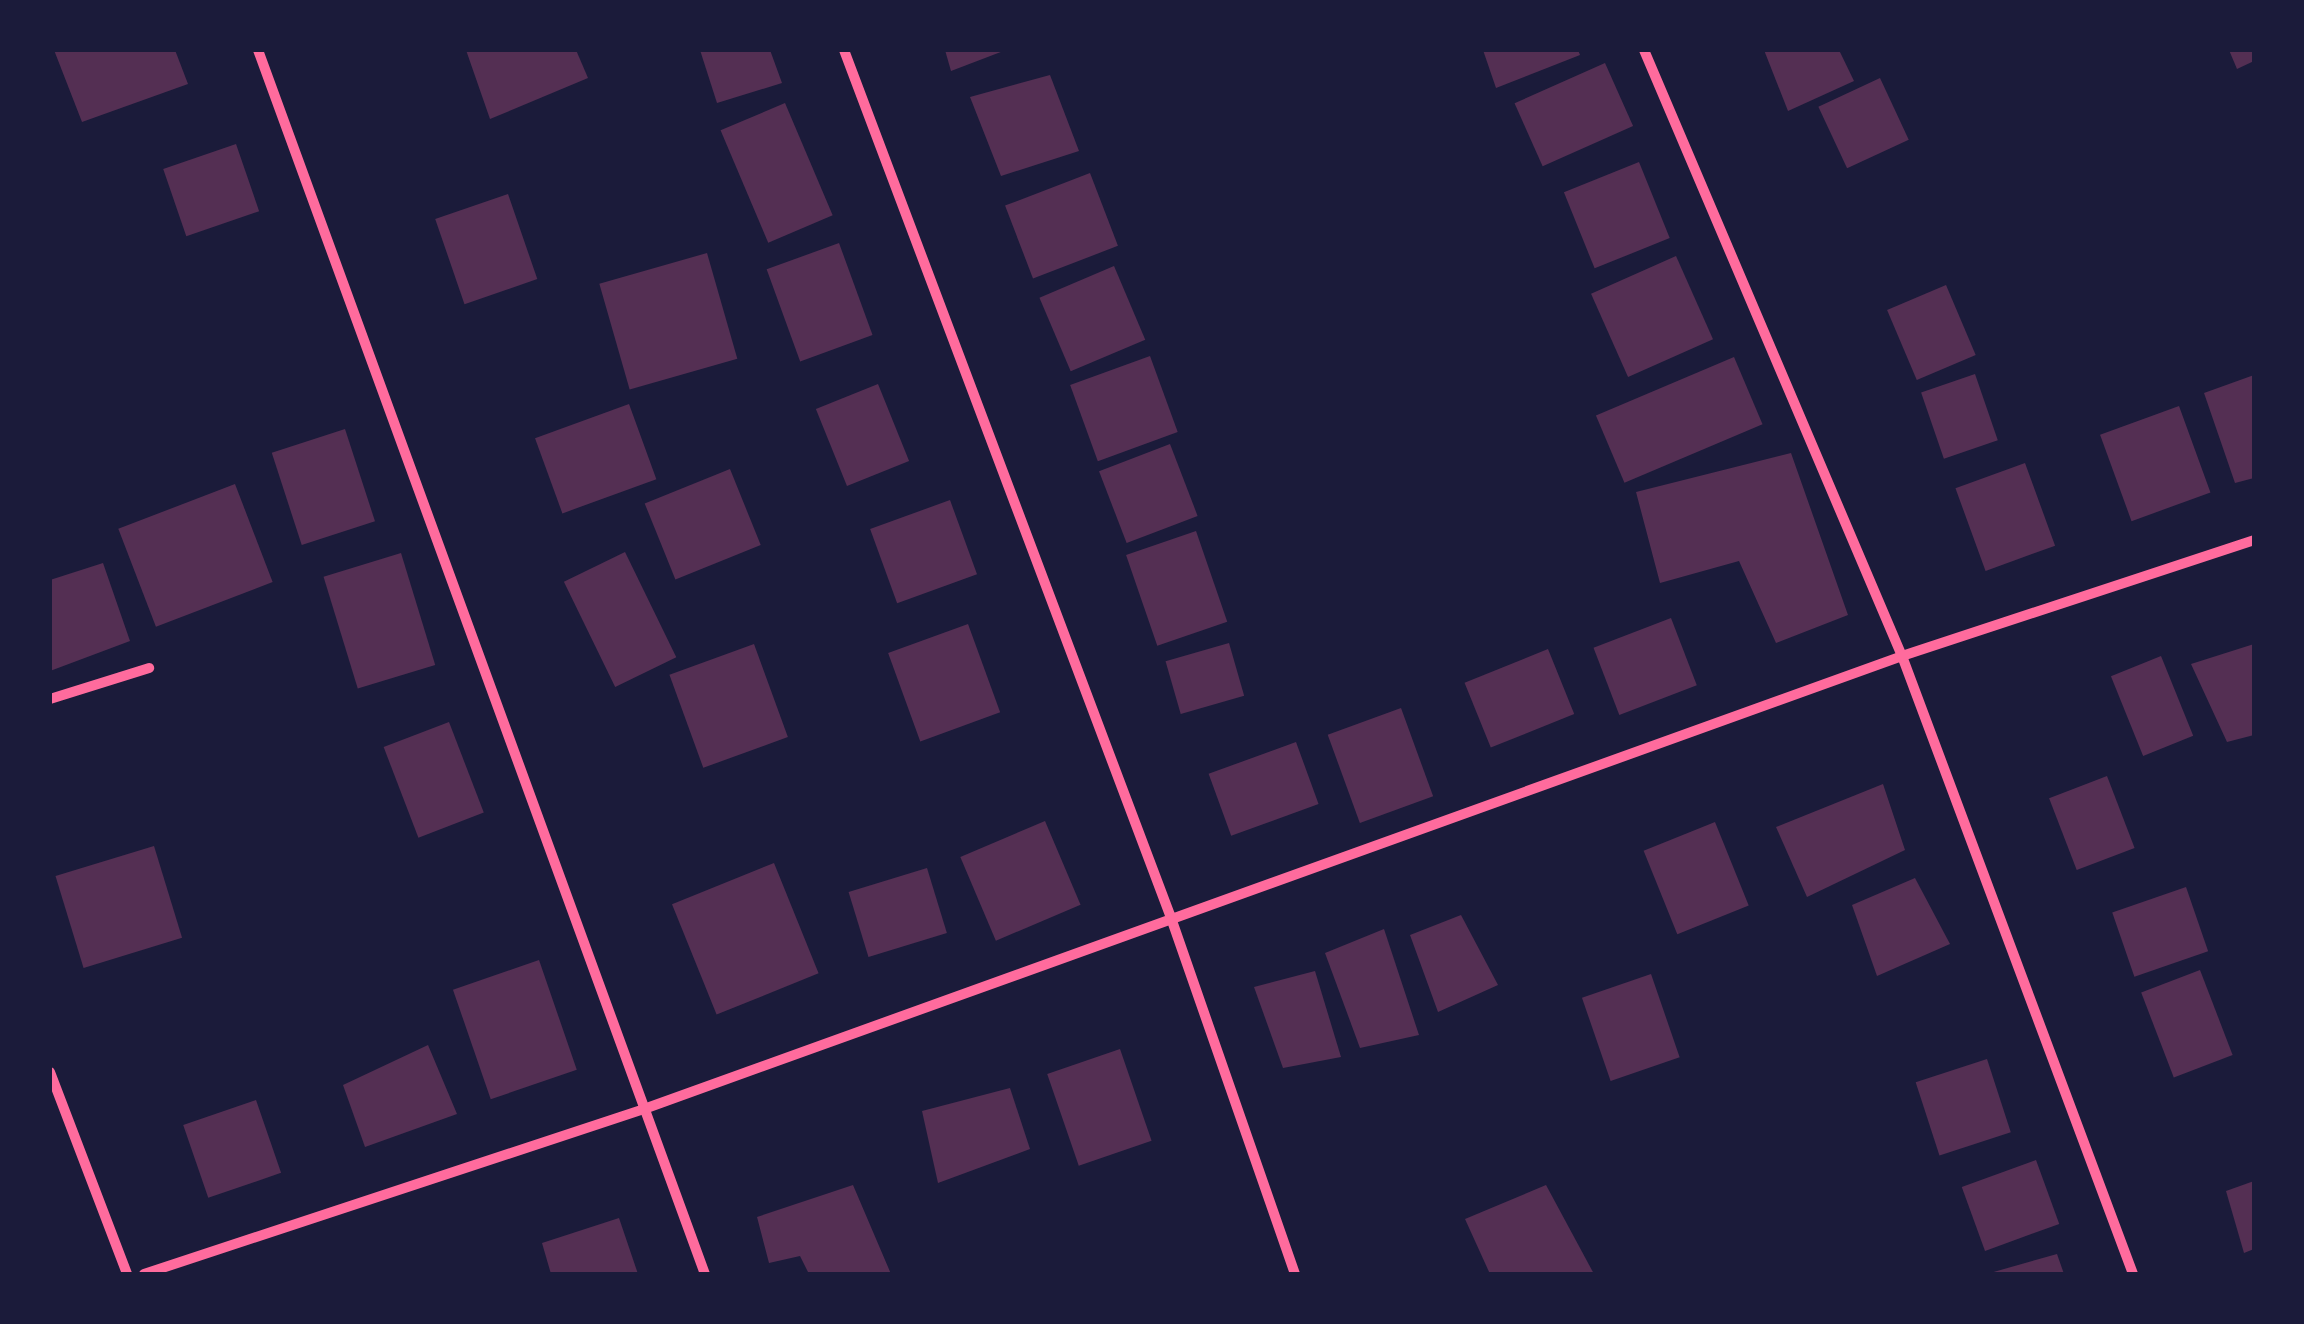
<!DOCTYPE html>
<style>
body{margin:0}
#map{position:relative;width:2304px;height:1324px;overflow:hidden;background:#1b1b3a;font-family:Arial,sans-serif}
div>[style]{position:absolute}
.building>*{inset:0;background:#542f53;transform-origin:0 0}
.minor>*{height:10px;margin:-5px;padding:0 5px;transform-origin:5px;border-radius:5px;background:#ff6b9d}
span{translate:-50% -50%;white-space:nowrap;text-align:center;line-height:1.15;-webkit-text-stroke:9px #1b1b3a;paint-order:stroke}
.frame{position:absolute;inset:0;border:52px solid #1b1b3a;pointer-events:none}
</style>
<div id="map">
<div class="building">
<div style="clip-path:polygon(54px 50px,175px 50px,188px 84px,82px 122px)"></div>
<div style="clip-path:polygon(466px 50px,576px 50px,588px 78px,490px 119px)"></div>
<div style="clip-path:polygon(700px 50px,770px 50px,782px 83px,717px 103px)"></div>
<div style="clip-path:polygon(945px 50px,1006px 50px,951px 71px)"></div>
<div style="clip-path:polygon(1483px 50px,1578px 50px,1580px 55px,1496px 88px)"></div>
<div style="clip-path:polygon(1764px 50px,1839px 50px,1854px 81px,1788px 111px)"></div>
<div style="clip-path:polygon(2229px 50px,2254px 50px,2254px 61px,2237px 69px)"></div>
<div style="left:1605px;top:63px;width:69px;height:99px;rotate:66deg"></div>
<div style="clip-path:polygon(1050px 75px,1079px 151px,1001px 176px,970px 97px)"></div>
<div style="left:1880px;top:78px;width:68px;height:68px;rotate:65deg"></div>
<div style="left:785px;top:103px;width:122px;height:70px;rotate:67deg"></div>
<div style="left:236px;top:144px;width:71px;height:77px;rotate:71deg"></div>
<div style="left:1639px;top:162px;width:82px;height:81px;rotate:68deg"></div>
<div style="left:1090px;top:173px;width:78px;height:91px;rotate:69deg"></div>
<div style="left:508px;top:194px;width:90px;height:77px;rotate:71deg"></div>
<div style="left:839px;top:243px;width:98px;height:77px;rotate:70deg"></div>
<div style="left:707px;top:253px;width:110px;height:112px;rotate:74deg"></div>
<div style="left:1676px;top:256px;width:91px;height:93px;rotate:66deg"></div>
<div style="left:1114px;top:266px;width:80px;height:81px;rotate:67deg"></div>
<div style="left:1946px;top:285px;width:76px;height:64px;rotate:67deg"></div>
<div style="left:1150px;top:356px;width:81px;height:85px;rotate:70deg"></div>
<div style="left:1734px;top:357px;width:73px;height:150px;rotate:67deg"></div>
<div style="left:1975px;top:374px;width:70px;height:57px;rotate:71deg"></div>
<div style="clip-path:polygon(2254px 375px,2254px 478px,2235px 483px,2204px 393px)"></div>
<div style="left:878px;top:384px;width:83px;height:67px;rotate:68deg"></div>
<div style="left:629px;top:404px;width:80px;height:100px;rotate:70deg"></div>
<div style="left:2179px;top:406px;width:92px;height:84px;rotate:70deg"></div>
<div style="left:345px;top:429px;width:97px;height:77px;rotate:72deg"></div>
<div style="left:1170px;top:444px;width:77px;height:76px;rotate:69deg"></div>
<div style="clip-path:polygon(1791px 453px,1848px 615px,1776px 643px,1739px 561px,1660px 583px,1636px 492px)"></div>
<div style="left:2025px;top:463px;width:88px;height:74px;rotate:70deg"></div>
<div style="left:730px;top:469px;width:82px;height:92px;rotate:68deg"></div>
<div style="left:235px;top:484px;width:105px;height:125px;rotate:69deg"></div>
<div style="left:950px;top:500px;width:79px;height:85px;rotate:70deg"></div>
<div style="left:1196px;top:531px;width:96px;height:74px;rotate:71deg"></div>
<div style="left:625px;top:552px;width:117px;height:68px;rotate:64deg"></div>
<div style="left:401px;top:553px;width:117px;height:81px;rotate:73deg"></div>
<div style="clip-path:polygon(103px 563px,130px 641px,50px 671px,50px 580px)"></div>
<div style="left:1671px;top:618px;width:72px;height:83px;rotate:69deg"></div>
<div style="left:968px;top:624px;width:94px;height:85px;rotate:70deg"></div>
<div style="left:1229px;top:643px;width:55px;height:66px;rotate:74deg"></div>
<div style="left:754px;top:644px;width:99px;height:90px;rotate:70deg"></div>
<div style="clip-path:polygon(2254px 644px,2254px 735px,2227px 742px,2191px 664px)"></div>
<div style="left:1548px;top:649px;width:70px;height:90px;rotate:68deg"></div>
<div style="left:2161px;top:656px;width:86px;height:54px;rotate:68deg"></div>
<div style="left:1401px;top:708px;width:94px;height:78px;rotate:70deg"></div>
<div style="left:449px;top:722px;width:97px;height:70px;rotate:69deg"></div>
<div style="left:1296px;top:742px;width:66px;height:93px;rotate:70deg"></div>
<div style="left:2107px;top:776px;width:77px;height:62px;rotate:69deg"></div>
<div style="clip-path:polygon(1883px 784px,1905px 850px,1807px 897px,1776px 827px)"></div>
<div style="left:1045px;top:821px;width:91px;height:92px;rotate:67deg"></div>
<div style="left:1715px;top:822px;width:90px;height:77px;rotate:68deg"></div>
<div style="left:154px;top:846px;width:96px;height:103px;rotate:73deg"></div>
<div style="left:774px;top:863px;width:119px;height:110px;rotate:68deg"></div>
<div style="left:927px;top:868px;width:68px;height:82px;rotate:73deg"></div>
<div style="clip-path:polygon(1915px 878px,1950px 944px,1877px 976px,1852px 905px)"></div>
<div style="left:2186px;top:887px;width:68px;height:78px;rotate:71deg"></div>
<div style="clip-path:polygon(1461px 915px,1498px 985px,1438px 1012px,1410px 935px)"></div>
<div style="clip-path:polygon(1384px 929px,1419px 1035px,1360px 1048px,1325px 953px)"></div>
<div style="left:539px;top:960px;width:116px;height:91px;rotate:71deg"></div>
<div style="left:2200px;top:970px;width:91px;height:63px;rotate:69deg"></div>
<div style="clip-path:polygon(1315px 971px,1341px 1057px,1283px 1068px,1254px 987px)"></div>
<div style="left:1651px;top:974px;width:88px;height:73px;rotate:71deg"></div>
<div style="clip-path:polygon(428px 1045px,457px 1114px,365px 1147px,343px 1085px)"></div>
<div style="left:1120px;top:1049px;width:97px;height:77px;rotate:71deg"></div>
<div style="left:1987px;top:1059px;width:77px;height:75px;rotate:72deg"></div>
<div style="clip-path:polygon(1010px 1088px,1030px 1149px,938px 1183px,922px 1111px)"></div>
<div style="left:256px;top:1100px;width:77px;height:77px;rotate:71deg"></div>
<div style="left:2036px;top:1160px;width:68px;height:79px;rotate:70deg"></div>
<div style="clip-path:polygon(2254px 1181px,2254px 1249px,2244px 1253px,2226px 1191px)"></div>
<div style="clip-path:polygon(853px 1185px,891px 1274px,809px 1274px,800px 1256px,769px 1263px,757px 1217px)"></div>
<div style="clip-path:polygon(1546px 1185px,1594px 1274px,1490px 1274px,1465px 1219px)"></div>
<div style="clip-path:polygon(619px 1218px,638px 1274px,551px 1274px,542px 1243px)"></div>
<div style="clip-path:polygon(2057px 1254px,2064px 1274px,1990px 1274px,1990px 1273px)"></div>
</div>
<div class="minor">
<div style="left:258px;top:50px;width:1303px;rotate:69.94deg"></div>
<div style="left:844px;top:50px;width:924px;rotate:69.35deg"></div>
<div style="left:1170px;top:915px;width:380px;rotate:70.8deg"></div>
<div style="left:1644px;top:50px;width:659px;rotate:66.94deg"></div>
<div style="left:1902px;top:656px;width:660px;rotate:69.5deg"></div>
<div style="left:50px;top:699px;width:104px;rotate:-17.4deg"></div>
<div style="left:50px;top:1072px;width:216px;rotate:69.1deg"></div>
<div style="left:144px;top:1274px;width:527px;rotate:-18.26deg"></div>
<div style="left:644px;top:1109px;width:1337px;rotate:-19.8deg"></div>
<div style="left:1902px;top:656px;width:371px;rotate:-18.2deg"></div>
</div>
<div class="frame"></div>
</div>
